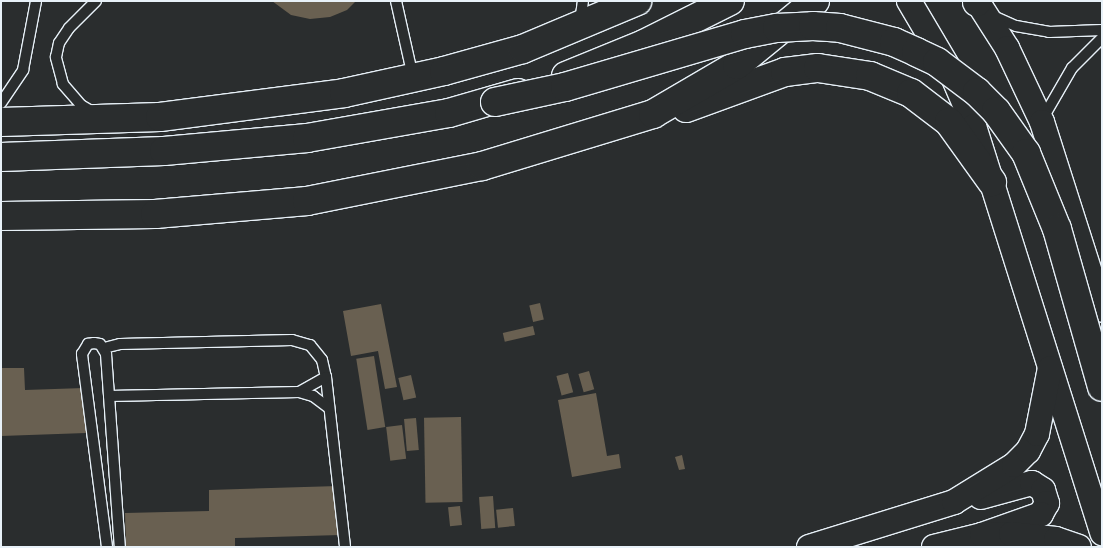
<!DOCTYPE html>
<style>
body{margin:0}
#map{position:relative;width:1103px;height:548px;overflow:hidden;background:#2a2d2e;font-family:Itim,sans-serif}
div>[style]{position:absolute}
.building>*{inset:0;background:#696051;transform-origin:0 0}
.roads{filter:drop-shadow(1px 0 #e8f1f8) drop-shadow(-1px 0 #e8f1f8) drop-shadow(0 1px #e8f1f8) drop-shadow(0 -1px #e8f1f8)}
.service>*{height:10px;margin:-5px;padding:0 5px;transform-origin:5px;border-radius:5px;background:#2a2d2e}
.tertiary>*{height:24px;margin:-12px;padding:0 12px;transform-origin:12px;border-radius:12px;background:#2a2d2e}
.secondary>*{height:28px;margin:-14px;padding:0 14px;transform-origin:14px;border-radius:14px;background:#2a2d2e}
.bridges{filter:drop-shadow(1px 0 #e8f1f8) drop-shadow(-1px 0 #e8f1f8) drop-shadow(0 1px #e8f1f8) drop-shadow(0 -1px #e8f1f8)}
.secondary-bridge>*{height:28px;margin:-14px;padding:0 14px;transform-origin:14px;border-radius:14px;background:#2a2d2e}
span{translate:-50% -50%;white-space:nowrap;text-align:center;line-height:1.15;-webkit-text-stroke:5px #2a2d2e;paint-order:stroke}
.frame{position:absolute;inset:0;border:2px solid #e8f1f8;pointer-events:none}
</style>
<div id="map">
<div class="building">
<div style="clip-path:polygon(272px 1px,356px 1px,347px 10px,330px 17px,310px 19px,291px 15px)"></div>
<div style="left:540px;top:303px;width:17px;height:11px;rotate:77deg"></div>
<div style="clip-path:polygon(381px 304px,397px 387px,385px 389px,378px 351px,351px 356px,343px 311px)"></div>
<div style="left:533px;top:326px;width:9px;height:31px;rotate:77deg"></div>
<div style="left:374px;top:356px;width:72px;height:18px;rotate:81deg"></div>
<div style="clip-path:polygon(1px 368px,24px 368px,25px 390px,84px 388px,86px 433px,1px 436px)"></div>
<div style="left:589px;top:371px;width:19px;height:11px;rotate:74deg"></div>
<div style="left:568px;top:373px;width:20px;height:12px;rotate:75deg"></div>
<div style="left:411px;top:375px;width:23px;height:13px;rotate:77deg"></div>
<div style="clip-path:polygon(596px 393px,607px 456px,619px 454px,621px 468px,572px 477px,558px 400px)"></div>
<div style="left:461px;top:417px;width:85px;height:37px;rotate:89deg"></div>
<div style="left:416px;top:418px;width:32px;height:12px;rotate:85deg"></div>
<div style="left:402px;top:425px;width:34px;height:16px;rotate:83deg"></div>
<div style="clip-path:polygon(682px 455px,685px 469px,679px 470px,675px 457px)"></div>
<div style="clip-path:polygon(338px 486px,340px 535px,235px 538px,235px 547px,126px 547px,125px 513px,209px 511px,209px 490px)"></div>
<div style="left:493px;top:496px;width:32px;height:14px;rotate:86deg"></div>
<div style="left:460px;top:506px;width:19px;height:12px;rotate:84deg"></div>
<div style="left:513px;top:508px;width:18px;height:17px;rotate:84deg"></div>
</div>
<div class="roads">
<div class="service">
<div style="left:396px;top:1px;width:78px;rotate:77.4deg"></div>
<div style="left:991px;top:15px;width:27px;rotate:24deg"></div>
<div style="left:1016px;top:26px;width:34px;rotate:10deg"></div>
<div style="left:1049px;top:32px;width:53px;rotate:-2.2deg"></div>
<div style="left:580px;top:22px;width:21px;rotate:-82deg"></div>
<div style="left:1px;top:103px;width:40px;rotate:-56deg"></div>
<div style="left:23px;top:70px;width:70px;rotate:-79.3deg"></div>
<div style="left:93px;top:112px;width:14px;rotate:-150deg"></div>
<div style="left:81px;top:105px;width:28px;rotate:-131deg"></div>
<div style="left:63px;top:84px;width:28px;rotate:-105deg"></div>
<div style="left:56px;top:57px;width:14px;rotate:-78deg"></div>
<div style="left:59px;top:43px;width:18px;rotate:-56deg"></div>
<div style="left:69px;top:28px;width:38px;rotate:-45deg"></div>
<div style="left:1043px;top:118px;width:58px;rotate:-59.9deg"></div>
<div style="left:1072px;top:68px;width:42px;rotate:-45deg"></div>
<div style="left:104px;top:348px;width:16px;rotate:-14deg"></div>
<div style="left:120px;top:344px;width:172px;rotate:-1.3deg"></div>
<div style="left:292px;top:340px;width:19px;rotate:16deg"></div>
<div style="left:310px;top:345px;width:19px;rotate:51deg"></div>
<div style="left:322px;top:360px;width:17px;rotate:77deg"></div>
<div style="left:326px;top:377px;width:171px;rotate:83.6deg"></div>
<div style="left:299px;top:392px;width:31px;rotate:-29deg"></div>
<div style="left:109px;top:396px;width:190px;rotate:-1.2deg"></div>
<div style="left:299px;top:392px;width:15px;rotate:16deg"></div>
<div style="left:313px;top:396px;width:20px;rotate:37deg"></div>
<div style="left:107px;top:547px;width:195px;rotate:-97.4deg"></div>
<div style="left:82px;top:354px;width:12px;rotate:-59deg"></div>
<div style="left:88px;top:344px;width:6px;rotate:-9deg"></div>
<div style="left:94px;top:343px;width:6px;rotate:9deg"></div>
<div style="left:100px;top:344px;width:12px;rotate:59deg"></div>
<div style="left:106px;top:354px;width:194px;rotate:85.9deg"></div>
</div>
<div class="tertiary">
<div style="left:909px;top:1px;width:82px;rotate:59.4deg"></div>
<div style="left:951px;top:72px;width:59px;rotate:66.9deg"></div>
<div style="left:974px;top:126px;width:427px;rotate:72.5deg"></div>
<div style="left:977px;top:1px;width:56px;rotate:57.4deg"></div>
<div style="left:1007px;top:48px;width:82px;rotate:64.7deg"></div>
<div style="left:1042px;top:122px;width:197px;rotate:72.3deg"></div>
<div style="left:981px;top:497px;width:53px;rotate:-15.4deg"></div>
<div style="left:1032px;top:483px;width:13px;rotate:32deg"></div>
<div style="left:1043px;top:490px;width:14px;rotate:73deg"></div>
<div style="left:1047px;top:503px;width:13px;rotate:119deg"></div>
<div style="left:1041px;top:514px;width:63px;rotate:160.4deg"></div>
<div style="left:809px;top:547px;width:152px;rotate:-17.2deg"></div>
<div style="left:954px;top:502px;width:70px;rotate:-31.7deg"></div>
<div style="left:1014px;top:465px;width:20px;rotate:-45deg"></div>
<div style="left:1028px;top:451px;width:19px;rotate:-62deg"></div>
<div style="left:1037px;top:434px;width:67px;rotate:-78.9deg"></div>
<div style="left:934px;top:547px;width:49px;rotate:-14deg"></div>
<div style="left:982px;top:535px;width:29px;rotate:-2deg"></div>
<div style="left:1011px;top:534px;width:45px;rotate:6.3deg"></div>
<div style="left:1056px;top:539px;width:24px;rotate:19deg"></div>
</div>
<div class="secondary">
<div style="left:977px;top:1px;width:1px;rotate:90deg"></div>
<div style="left:566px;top:76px;width:84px;rotate:-22.3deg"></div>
<div style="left:644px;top:44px;width:96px;rotate:-26.6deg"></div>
<div style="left:686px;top:108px;width:105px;rotate:-20deg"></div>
<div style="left:785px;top:72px;width:33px;rotate:-7deg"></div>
<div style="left:818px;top:68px;width:53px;rotate:8.7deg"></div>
<div style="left:870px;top:76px;width:44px;rotate:22.5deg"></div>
<div style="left:911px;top:93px;width:48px;rotate:37.3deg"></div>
<div style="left:949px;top:122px;width:74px;rotate:54.4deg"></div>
<div style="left:1px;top:122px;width:159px;rotate:-1.8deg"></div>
<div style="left:160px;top:117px;width:186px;rotate:-7.4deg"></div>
<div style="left:344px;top:93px;width:102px;rotate:-12.4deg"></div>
<div style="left:444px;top:71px;width:82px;rotate:-15.6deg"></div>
<div style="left:523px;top:49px;width:124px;rotate:-22.8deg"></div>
<div style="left:1px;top:157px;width:163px;rotate:-2.1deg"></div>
<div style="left:164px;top:151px;width:144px;rotate:-5.2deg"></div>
<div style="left:307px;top:138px;width:144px;rotate:-10deg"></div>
<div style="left:449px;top:113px;width:72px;rotate:-16.2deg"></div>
<div style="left:1px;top:216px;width:154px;rotate:-0.7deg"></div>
<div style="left:155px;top:214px;width:153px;rotate:-4.9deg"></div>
<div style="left:307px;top:201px;width:178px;rotate:-11.3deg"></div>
<div style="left:482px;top:166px;width:179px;rotate:-16.9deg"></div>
<div style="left:653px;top:114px;width:97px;rotate:-30.3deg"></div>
<div style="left:737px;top:65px;width:101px;rotate:-39.4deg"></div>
</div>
</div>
<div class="bridges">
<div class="secondary-bridge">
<div style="left:495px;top:102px;width:72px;rotate:-12.1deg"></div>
<div style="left:565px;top:87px;width:188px;rotate:-16.4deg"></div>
<div style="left:745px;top:34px;width:33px;rotate:-11deg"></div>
<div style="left:777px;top:28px;width:36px;rotate:-3deg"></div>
<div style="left:813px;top:26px;width:27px;rotate:4deg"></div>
<div style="left:840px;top:28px;width:56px;rotate:14.5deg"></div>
<div style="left:894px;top:42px;width:24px;rotate:24deg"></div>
<div style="left:916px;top:52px;width:23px;rotate:25deg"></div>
<div style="left:937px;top:62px;width:50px;rotate:36.9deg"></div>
<div style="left:977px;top:92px;width:27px;rotate:45deg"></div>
<div style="left:996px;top:111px;width:52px;rotate:54.5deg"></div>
<div style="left:1026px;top:153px;width:82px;rotate:67.8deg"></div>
<div style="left:1057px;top:229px;width:164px;rotate:74.1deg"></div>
</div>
</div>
<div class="frame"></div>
</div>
